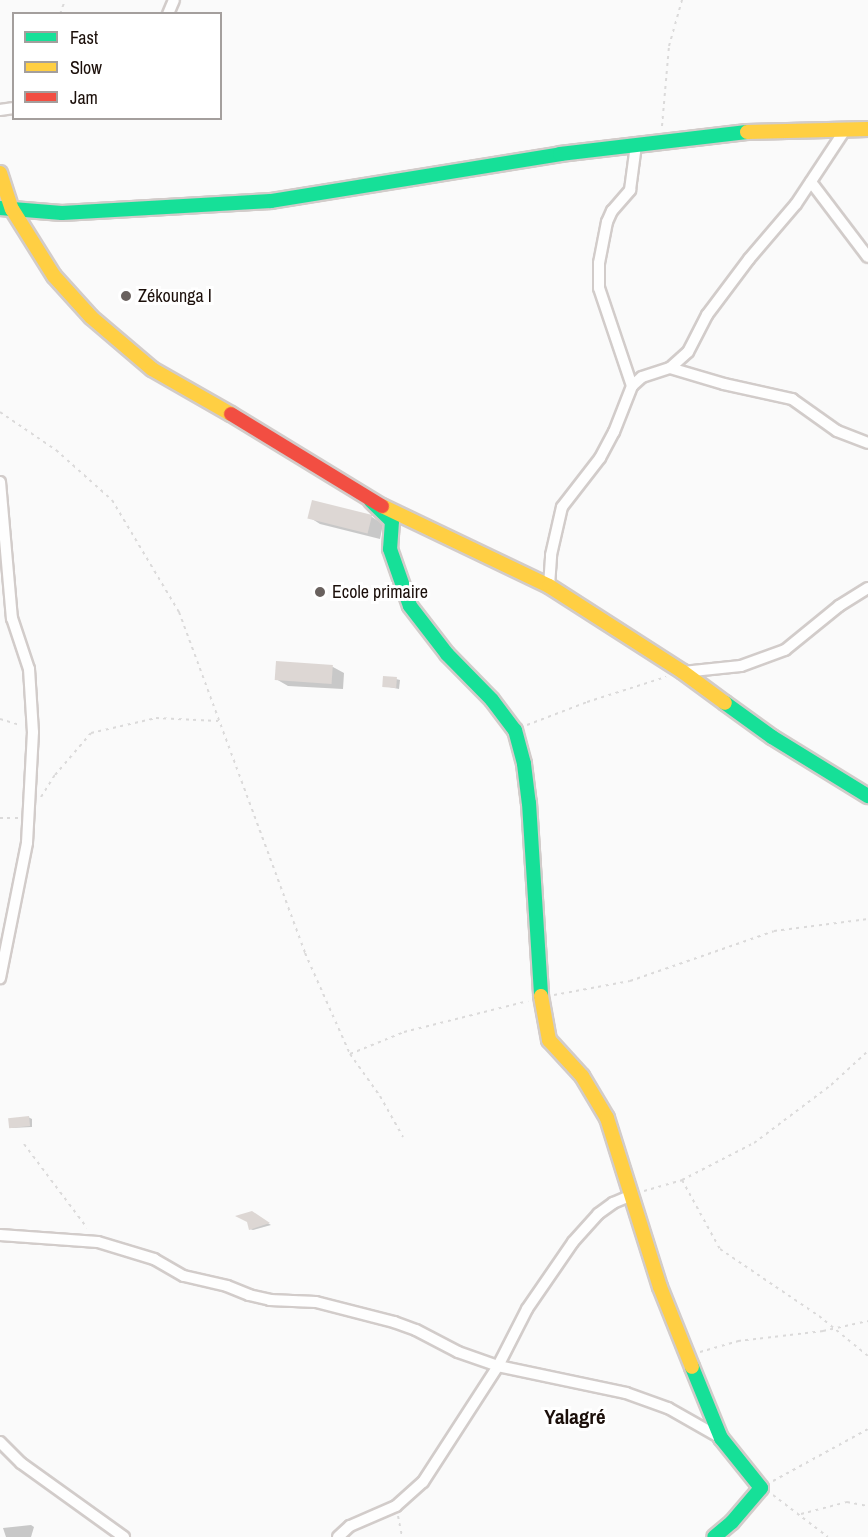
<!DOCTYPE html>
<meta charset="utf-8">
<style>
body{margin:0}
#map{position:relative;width:868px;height:1537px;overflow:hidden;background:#fafafa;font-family:"Archivo Narrow",sans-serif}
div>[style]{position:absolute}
.shadow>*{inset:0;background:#0003}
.building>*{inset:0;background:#ddd7d4;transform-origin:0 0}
.path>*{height:2px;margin-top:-1px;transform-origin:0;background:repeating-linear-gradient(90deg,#dbdada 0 3px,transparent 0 7.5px)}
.roads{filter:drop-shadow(2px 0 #d2ccca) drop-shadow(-2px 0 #d2ccca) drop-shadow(0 2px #d2ccca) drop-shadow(0 -2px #d2ccca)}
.street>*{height:10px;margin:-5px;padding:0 5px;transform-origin:5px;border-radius:5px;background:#fefefe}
.fast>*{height:14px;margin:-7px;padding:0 7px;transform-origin:7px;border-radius:7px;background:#16e098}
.slow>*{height:14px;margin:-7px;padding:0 7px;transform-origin:7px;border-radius:7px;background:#ffcf43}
.jam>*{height:14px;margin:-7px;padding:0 7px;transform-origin:7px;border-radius:7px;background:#f24e42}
.dots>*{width:16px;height:16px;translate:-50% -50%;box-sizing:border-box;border:3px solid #fff;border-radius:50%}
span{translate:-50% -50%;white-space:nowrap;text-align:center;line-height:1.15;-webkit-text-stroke:6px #fff;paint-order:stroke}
.poi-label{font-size:18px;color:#1b0f0a}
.left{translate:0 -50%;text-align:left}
.quarter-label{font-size:21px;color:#1b0f0a;font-weight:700}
.legend{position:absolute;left:12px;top:12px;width:210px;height:108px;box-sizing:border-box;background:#fff;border:2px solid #a49f9d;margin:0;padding:8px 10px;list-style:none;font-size:18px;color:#1b0f0a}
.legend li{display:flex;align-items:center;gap:12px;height:30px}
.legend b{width:30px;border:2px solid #a49f9d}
</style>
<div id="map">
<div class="shadow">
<div style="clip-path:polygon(313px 502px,372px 517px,383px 524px,380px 539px,320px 524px,309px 517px)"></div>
<div style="clip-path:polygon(333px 667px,344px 673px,343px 689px,288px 686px,276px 679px)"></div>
<div style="clip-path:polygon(396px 679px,400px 680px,399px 689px,384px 686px)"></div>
<div style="clip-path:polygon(28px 1117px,32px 1119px,32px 1127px,10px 1128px)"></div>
<div style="clip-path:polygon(251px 1213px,271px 1225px,253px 1230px,250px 1229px)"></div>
<div style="clip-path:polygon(31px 1525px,34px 1527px,31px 1537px,6px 1537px,3px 1528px)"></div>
</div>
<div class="building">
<div style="left:312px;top:500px;width:62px;height:19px;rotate:14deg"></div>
<div style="left:276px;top:661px;width:57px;height:19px;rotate:4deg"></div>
<div style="left:383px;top:676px;width:14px;height:11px;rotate:4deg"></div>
<div style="left:29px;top:1116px;width:10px;height:21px;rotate:84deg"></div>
<div style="clip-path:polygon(252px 1211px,270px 1223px,249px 1230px,247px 1222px,235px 1216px)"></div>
</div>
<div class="path">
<div style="left:60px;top:14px;width:15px;rotate:-70deg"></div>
<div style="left:662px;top:126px;width:80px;rotate:-85deg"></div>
<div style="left:669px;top:46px;width:48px;rotate:-74.2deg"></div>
<div style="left:0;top:412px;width:68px;rotate:34.2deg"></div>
<div style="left:56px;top:450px;width:75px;rotate:41.8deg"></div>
<div style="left:112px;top:500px;width:131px;rotate:59.1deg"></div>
<div style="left:179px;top:612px;width:364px;rotate:69.7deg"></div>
<div style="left:305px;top:953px;width:111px;rotate:66deg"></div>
<div style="left:350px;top:1054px;width:52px;rotate:54.5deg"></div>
<div style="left:380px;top:1096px;width:47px;rotate:60.7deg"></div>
<div style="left:0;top:719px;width:21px;rotate:17deg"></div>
<div style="left:527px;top:725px;width:64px;rotate:-21deg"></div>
<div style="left:587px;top:702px;width:83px;rotate:-17.6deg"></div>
<div style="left:41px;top:797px;width:26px;rotate:-58deg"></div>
<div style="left:55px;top:775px;width:55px;rotate:-49.4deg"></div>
<div style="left:91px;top:733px;width:67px;rotate:-13deg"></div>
<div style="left:156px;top:718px;width:62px;rotate:2.8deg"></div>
<div style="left:0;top:818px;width:18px"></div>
<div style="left:554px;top:995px;width:77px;rotate:-10.4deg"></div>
<div style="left:630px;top:981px;width:152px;rotate:-19.1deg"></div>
<div style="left:774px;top:931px;width:95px;rotate:-7.3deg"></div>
<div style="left:350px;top:1054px;width:58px;rotate:-22.2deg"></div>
<div style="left:404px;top:1032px;width:128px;rotate:-14deg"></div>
<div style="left:24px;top:1144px;width:105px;rotate:53.1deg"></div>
<div style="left:682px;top:1180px;width:79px;rotate:61.2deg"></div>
<div style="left:720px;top:1249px;width:120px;rotate:34.1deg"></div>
<div style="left:819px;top:1316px;width:63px;rotate:39.2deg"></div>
<div style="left:644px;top:1191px;width:40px;rotate:-16deg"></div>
<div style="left:682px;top:1180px;width:81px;rotate:-27.2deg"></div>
<div style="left:754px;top:1143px;width:96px;rotate:-37deg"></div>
<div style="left:831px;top:1085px;width:50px;rotate:-42.6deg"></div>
<div style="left:700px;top:1352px;width:40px;rotate:-16deg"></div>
<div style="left:738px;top:1341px;width:86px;rotate:-6.7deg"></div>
<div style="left:823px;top:1331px;width:46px;rotate:-12.5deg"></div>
<div style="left:773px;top:1481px;width:108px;rotate:-28.7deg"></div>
<div style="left:773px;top:1495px;width:69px;rotate:37.4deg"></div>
<div style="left:801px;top:1514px;width:48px;rotate:-14.6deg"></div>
<div style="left:847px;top:1502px;width:21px;rotate:11deg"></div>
<div style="left:398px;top:1516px;width:21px;rotate:79deg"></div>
</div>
<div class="roads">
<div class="street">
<div style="left:168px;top:14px;width:15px;rotate:-67deg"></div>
<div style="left:0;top:110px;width:14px;rotate:-8deg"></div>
<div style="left:811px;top:182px;width:94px;rotate:52.8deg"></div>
<div style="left:670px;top:368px;width:56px;rotate:16.5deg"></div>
<div style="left:724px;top:384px;width:70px;rotate:12.4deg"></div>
<div style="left:792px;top:399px;width:55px;rotate:35.4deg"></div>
<div style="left:837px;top:431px;width:33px;rotate:21deg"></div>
<div style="left:632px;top:386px;width:103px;rotate:-108.6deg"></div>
<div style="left:599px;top:288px;width:25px;rotate:-90deg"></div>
<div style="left:599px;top:263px;width:42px;rotate:-79deg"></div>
<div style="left:607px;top:222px;width:12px;rotate:-66deg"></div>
<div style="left:612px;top:211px;width:28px;rotate:-49deg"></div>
<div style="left:630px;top:190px;width:45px;rotate:-82.4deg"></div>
<div style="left:0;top:482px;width:137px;rotate:85deg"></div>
<div style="left:12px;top:618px;width:54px;rotate:71.6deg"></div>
<div style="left:29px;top:669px;width:63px;rotate:86.4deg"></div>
<div style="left:33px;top:732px;width:111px;rotate:93.1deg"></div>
<div style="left:27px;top:843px;width:138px;rotate:101.3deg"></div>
<div style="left:549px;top:586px;width:31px;rotate:-86deg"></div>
<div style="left:551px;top:555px;width:49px;rotate:-77.1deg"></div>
<div style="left:562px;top:507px;width:62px;rotate:-52.2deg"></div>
<div style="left:600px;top:458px;width:30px;rotate:-62deg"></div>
<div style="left:614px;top:432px;width:49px;rotate:-68.6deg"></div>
<div style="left:632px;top:386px;width:13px;rotate:-42deg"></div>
<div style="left:642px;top:377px;width:29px;rotate:-18deg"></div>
<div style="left:670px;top:368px;width:24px;rotate:-42deg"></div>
<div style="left:688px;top:352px;width:42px;rotate:-62.8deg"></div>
<div style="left:707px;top:315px;width:70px;rotate:-53.1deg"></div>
<div style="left:749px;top:259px;width:72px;rotate:-49.5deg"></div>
<div style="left:796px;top:204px;width:89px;rotate:-56.5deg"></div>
<div style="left:683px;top:672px;width:58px;rotate:-5.9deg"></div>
<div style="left:741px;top:666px;width:47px;rotate:-20deg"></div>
<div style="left:785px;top:650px;width:70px;rotate:-39.2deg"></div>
<div style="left:839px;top:606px;width:34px;rotate:-32deg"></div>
<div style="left:0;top:1235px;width:98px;rotate:4.1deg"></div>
<div style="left:98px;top:1242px;width:59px;rotate:16.9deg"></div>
<div style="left:154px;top:1259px;width:34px;rotate:30deg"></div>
<div style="left:184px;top:1276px;width:44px;rotate:13.1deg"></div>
<div style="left:227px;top:1286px;width:24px;rotate:22deg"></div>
<div style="left:249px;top:1295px;width:22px;rotate:13deg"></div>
<div style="left:270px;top:1300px;width:46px;rotate:2.5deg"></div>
<div style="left:316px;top:1302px;width:81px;rotate:14.4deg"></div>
<div style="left:394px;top:1322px;width:23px;rotate:20deg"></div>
<div style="left:416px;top:1330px;width:47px;rotate:27.6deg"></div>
<div style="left:458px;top:1352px;width:42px;rotate:19.3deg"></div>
<div style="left:498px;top:1366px;width:131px;rotate:11.9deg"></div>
<div style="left:626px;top:1393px;width:45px;rotate:19.7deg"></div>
<div style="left:668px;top:1408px;width:61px;rotate:29.5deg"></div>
<div style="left:0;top:1442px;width:30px;rotate:45deg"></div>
<div style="left:21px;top:1463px;width:127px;rotate:35.7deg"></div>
<div style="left:338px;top:1537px;width:16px;rotate:-43deg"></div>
<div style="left:350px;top:1526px;width:50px;rotate:-23.5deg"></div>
<div style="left:396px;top:1506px;width:36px;rotate:-42deg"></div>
<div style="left:423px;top:1482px;width:138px;rotate:-57.1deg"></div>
<div style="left:498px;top:1366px;width:64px;rotate:-63deg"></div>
<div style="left:527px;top:1309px;width:81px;rotate:-55.5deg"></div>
<div style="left:573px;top:1242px;width:38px;rotate:-48deg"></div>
<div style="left:598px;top:1214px;width:19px;rotate:-36deg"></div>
<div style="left:613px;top:1203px;width:21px;rotate:-23deg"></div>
</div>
<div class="fast">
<div style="left:0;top:208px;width:62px;rotate:4.6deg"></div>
<div style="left:62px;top:213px;width:209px;rotate:-3.3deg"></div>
<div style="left:271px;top:201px;width:293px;rotate:-9.2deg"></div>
<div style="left:560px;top:154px;width:188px;rotate:-6.7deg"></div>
<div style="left:371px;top:501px;width:29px;rotate:44deg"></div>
<div style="left:392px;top:521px;width:28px;rotate:94deg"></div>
<div style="left:390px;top:549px;width:60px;rotate:70.7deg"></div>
<div style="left:410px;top:606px;width:61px;rotate:52.4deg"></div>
<div style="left:447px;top:654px;width:64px;rotate:45.6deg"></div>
<div style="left:492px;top:700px;width:38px;rotate:53deg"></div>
<div style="left:515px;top:730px;width:35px;rotate:75deg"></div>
<div style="left:524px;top:764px;width:39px;rotate:83deg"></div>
<div style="left:529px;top:803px;width:193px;rotate:86.4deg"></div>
<div style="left:725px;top:703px;width:58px;rotate:35.9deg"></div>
<div style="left:772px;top:737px;width:113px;rotate:31.6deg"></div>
<div style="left:692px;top:1367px;width:77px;rotate:67.8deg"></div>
<div style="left:721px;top:1438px;width:64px;rotate:51.3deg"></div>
<div style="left:761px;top:1488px;width:45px;rotate:130.5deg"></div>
<div style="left:732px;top:1522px;width:23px;rotate:140deg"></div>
</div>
<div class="slow">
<div style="left:747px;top:132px;width:121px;rotate:-1.4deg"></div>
<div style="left:0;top:173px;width:38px;rotate:72deg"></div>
<div style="left:12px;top:209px;width:79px;rotate:57.9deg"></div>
<div style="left:54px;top:276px;width:55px;rotate:47.9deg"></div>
<div style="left:91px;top:317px;width:80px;rotate:40.4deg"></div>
<div style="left:152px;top:369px;width:91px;rotate:29.7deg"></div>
<div style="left:382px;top:506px;width:185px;rotate:25.6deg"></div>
<div style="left:549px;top:586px;width:159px;rotate:32.7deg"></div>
<div style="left:683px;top:672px;width:52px;rotate:36.4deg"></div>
<div style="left:541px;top:996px;width:45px;rotate:79.7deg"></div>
<div style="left:549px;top:1040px;width:49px;rotate:47.5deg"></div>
<div style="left:582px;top:1076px;width:49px;rotate:59.2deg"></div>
<div style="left:607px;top:1118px;width:177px;rotate:72.6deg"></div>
<div style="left:660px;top:1287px;width:86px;rotate:68.2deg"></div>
</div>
<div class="jam">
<div style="left:231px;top:414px;width:177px;rotate:31.4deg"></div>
</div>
</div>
<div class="dots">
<div style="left:126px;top:296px;background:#69615e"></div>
<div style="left:320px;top:592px;background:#69615e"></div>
</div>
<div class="poi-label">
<span class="left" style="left:138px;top:296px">Zékounga I</span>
<span class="left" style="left:332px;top:592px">Ecole primaire</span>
</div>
<div class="quarter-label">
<span style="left:575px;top:1417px">Yalagré</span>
</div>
<ul class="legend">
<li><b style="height:8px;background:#16e098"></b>Fast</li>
<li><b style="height:8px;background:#ffcf43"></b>Slow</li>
<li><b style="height:8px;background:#f24e42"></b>Jam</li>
</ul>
</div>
